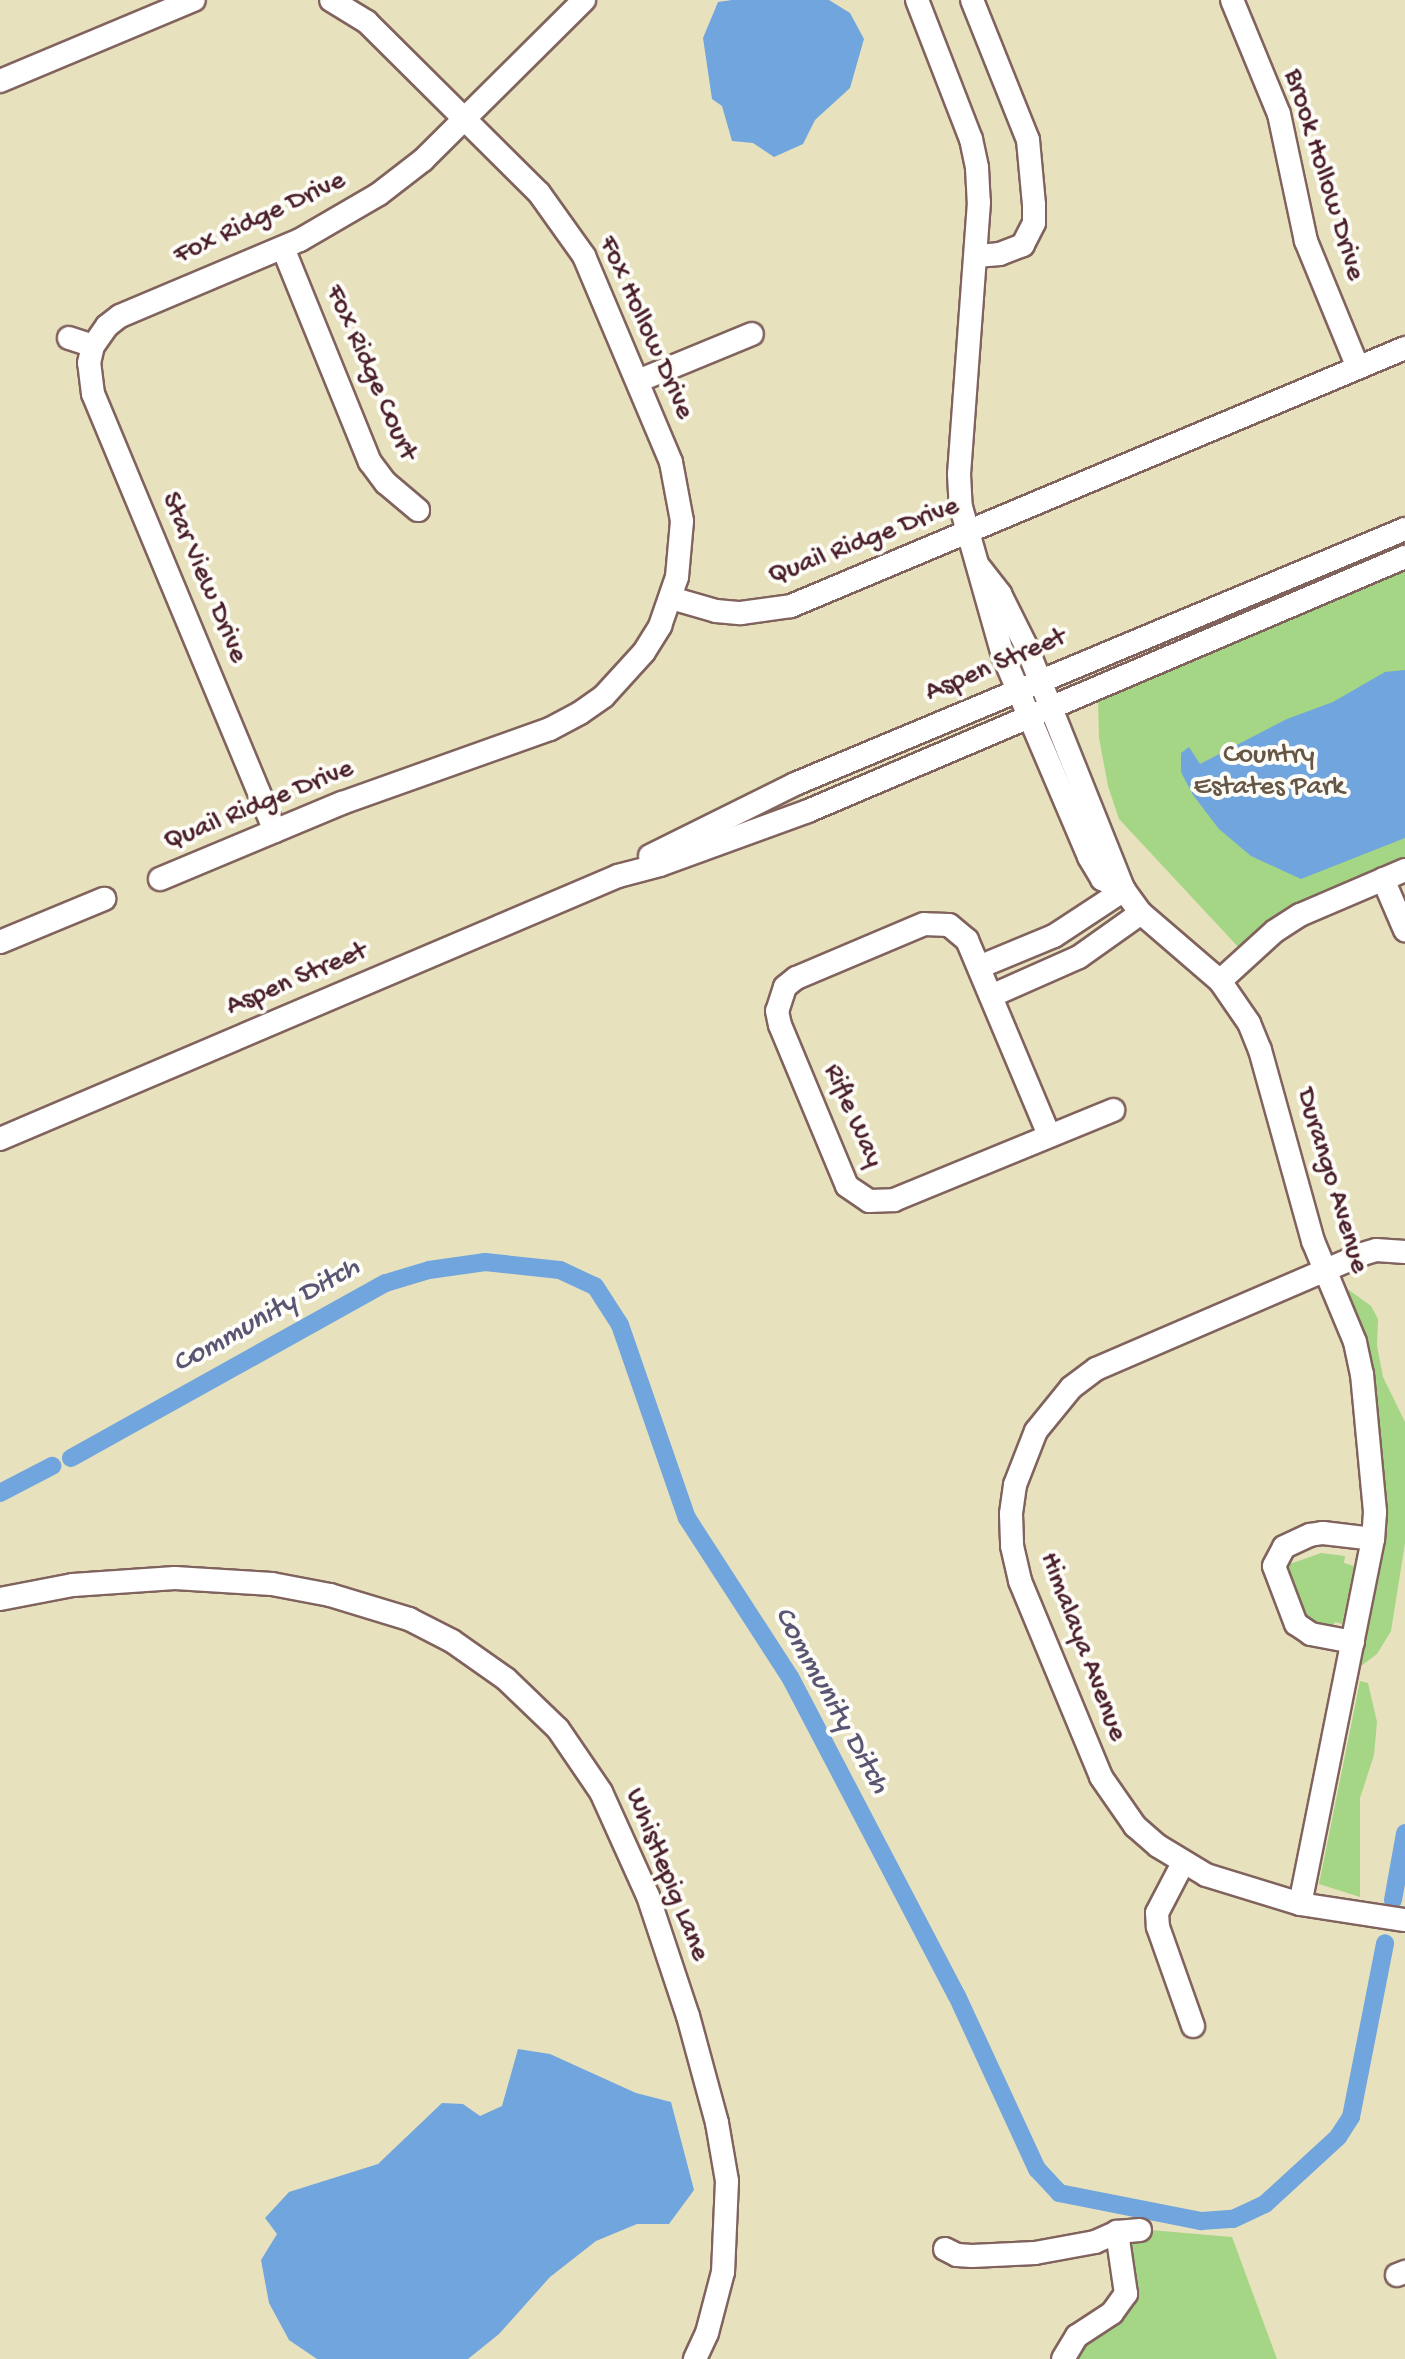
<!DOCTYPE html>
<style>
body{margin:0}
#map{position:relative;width:1405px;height:2359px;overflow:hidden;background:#e8e1bd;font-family:"Gochi Hand",sans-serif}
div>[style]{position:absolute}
.green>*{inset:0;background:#a4d686}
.water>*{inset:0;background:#70a5dd}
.canal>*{height:18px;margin:-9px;padding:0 9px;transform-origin:9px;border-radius:9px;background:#70a5dd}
.roads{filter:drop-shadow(2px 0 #81635e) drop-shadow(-2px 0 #81635e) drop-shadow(0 2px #81635e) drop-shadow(0 -2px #81635e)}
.minor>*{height:22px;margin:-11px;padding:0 11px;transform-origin:11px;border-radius:11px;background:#fff}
span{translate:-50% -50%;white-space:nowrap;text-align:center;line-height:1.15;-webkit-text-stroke:8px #fdfcf7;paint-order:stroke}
.street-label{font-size:28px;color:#4a1f2b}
.park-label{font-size:28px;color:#655646}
.water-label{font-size:30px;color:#595572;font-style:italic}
</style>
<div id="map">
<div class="green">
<div style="clip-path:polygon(1405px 568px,1405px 859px,1241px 950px,1119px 819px,1108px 786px,1099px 738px,1098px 698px)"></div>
<div style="clip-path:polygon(1349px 1290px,1371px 1306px,1378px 1319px,1377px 1346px,1383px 1377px,1405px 1422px,1405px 1543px,1391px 1631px,1377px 1654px,1361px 1666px,1385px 1546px,1386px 1509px,1343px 1294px)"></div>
<div style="clip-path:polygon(1321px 1553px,1345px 1556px,1344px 1563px,1354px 1566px,1342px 1624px,1335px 1622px,1332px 1631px,1307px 1625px,1286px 1570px,1290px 1564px)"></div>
<div style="clip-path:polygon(1360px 1681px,1368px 1683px,1377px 1722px,1374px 1755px,1360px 1798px,1360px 1897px,1319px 1884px)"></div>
<div style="clip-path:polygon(1150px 2230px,1232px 2237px,1277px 2359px,1067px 2359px,1093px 2335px,1126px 2313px,1133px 2303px,1133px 2257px,1119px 2231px)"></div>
</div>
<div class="water">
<div style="clip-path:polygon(732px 0,829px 0,850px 13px,864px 39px,850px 88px,815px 120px,803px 144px,774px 157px,753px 143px,732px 141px,722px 106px,712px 99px,703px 38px,718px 2px)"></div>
<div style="clip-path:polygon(1405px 670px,1405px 838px,1301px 879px,1251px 856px,1219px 829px,1193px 795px,1181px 772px,1181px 753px,1189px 747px,1200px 764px,1287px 719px,1333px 702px,1385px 672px)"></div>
<div style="clip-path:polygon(518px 2049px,550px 2054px,636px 2093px,671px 2102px,694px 2190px,669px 2224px,637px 2224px,596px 2241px,550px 2277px,499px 2334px,468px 2359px,317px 2359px,289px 2340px,269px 2303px,261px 2260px,277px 2234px,265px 2218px,289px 2192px,378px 2164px,442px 2103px,463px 2104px,480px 2116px,502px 2106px)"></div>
</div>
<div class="canal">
<div style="left:71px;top:1458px;width:360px;rotate:-29.1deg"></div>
<div style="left:386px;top:1283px;width:45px;rotate:-16.8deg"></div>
<div style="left:429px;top:1270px;width:57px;rotate:-8.1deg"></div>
<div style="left:485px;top:1262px;width:75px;rotate:6.1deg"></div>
<div style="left:560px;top:1270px;width:38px;rotate:25deg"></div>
<div style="left:595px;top:1286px;width:46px;rotate:57.3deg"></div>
<div style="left:620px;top:1325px;width:204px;rotate:70.9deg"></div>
<div style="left:687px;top:1518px;width:189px;rotate:57.1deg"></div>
<div style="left:790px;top:1677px;width:360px;rotate:62.4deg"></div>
<div style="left:957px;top:1996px;width:191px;rotate:65.2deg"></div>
<div style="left:1037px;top:2169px;width:33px;rotate:47deg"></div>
<div style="left:1059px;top:2193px;width:145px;rotate:11.2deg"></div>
<div style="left:1201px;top:2221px;width:32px;rotate:-4deg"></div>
<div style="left:1233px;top:2219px;width:35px;rotate:-25deg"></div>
<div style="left:1265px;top:2204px;width:99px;rotate:-42.5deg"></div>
<div style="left:1338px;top:2137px;width:24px;rotate:-57deg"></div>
<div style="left:1351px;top:2117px;width:177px;rotate:-78.9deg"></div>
<div style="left:0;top:1493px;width:59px;rotate:-27.4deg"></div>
<div style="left:1393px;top:1900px;width:68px;rotate:-79.8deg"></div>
</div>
<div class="roads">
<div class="minor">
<div style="left:917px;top:0;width:149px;rotate:68.8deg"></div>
<div style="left:971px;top:139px;width:30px;rotate:78deg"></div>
<div style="left:977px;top:168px;width:34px;rotate:87deg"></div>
<div style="left:979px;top:202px;width:273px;rotate:94.2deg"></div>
<div style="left:959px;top:474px;width:33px;rotate:87deg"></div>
<div style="left:961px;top:507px;width:154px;rotate:74.2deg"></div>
<div style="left:1003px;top:655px;width:220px;rotate:66.9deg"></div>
<div style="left:1089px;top:857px;width:26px;rotate:59deg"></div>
<div style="left:1102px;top:879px;width:25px;rotate:27deg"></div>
<div style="left:972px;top:0;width:151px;rotate:68.2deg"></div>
<div style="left:1028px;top:140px;width:65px;rotate:84.7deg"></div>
<div style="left:1034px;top:205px;width:18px;rotate:90deg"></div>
<div style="left:1034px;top:223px;width:25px;rotate:117deg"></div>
<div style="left:1023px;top:245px;width:25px;rotate:159deg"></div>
<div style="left:1000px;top:254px;width:24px;rotate:175deg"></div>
<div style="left:1232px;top:0;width:123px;rotate:67.6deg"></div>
<div style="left:1279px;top:114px;width:130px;rotate:78deg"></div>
<div style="left:1306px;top:241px;width:137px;rotate:67.7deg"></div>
<div style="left:0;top:81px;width:210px;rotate:-22.7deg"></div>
<div style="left:283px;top:248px;width:231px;rotate:67.9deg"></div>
<div style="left:370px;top:462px;width:26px;rotate:53deg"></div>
<div style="left:386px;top:483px;width:42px;rotate:40.2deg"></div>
<div style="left:69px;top:338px;width:25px;rotate:18deg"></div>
<div style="left:638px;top:381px;width:123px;rotate:-22.4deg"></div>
<div style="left:980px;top:568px;width:33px;rotate:52deg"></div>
<div style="left:1000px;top:594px;width:60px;rotate:63.4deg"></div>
<div style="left:1027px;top:648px;width:261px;rotate:68.2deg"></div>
<div style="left:1124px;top:890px;width:29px;rotate:54deg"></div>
<div style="left:1141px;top:913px;width:104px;rotate:40.7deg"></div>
<div style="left:1220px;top:981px;width:51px;rotate:55.4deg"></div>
<div style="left:1249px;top:1023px;width:29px;rotate:68deg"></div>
<div style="left:1260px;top:1050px;width:198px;rotate:74.5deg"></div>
<div style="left:1313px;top:1241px;width:109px;rotate:67.4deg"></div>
<div style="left:1355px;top:1342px;width:33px;rotate:78deg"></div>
<div style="left:1362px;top:1374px;width:139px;rotate:84.6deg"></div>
<div style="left:1375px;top:1512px;width:27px;rotate:94deg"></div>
<div style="left:1373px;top:1539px;width:372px;rotate:101.3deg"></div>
<div style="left:671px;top:598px;width:47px;rotate:16.1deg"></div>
<div style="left:716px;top:611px;width:25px;rotate:5deg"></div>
<div style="left:741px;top:613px;width:50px;rotate:-8deg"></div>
<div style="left:791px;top:606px;width:666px;rotate:-22.79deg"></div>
<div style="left:275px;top:831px;width:473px;rotate:-112.6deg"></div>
<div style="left:93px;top:394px;width:31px;rotate:-97deg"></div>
<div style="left:89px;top:363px;width:17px;rotate:-77deg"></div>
<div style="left:93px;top:346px;width:24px;rotate:-55deg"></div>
<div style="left:107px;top:326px;width:16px;rotate:-38deg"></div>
<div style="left:120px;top:316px;width:195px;rotate:-22.9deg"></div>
<div style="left:300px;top:240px;width:91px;rotate:-30.2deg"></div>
<div style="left:379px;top:194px;width:56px;rotate:-37.7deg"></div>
<div style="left:423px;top:160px;width:227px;rotate:-44.8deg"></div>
<div style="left:650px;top:856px;width:162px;rotate:-26.4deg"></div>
<div style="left:795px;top:784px;width:661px;rotate:-22.69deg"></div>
<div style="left:160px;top:879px;width:197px;rotate:-22.7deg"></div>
<div style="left:342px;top:803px;width:221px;rotate:-19.6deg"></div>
<div style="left:550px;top:729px;width:34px;rotate:-28deg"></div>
<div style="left:580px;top:713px;width:29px;rotate:-35deg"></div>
<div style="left:604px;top:696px;width:59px;rotate:-47.7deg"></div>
<div style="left:644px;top:652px;width:31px;rotate:-58deg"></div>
<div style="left:660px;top:626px;width:52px;rotate:-70.9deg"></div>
<div style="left:677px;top:577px;width:56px;rotate:-84.9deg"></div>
<div style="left:682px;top:521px;width:60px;rotate:-100.6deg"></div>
<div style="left:671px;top:462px;width:224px;rotate:-112.9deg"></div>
<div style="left:584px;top:256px;width:77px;rotate:-125.5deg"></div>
<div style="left:539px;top:193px;width:243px;rotate:-135.2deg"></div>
<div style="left:367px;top:22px;width:42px;rotate:-148.6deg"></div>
<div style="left:1383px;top:879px;width:56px;rotate:66.7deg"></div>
<div style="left:0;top:942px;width:113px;rotate:-22.5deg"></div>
<div style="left:979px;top:967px;width:81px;rotate:-22.5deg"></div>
<div style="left:1054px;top:936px;width:84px;rotate:-33.3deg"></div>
<div style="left:1220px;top:981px;width:74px;rotate:-42.3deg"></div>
<div style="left:1275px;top:931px;width:30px;rotate:-33deg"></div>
<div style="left:1300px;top:915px;width:114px;rotate:-23.2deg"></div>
<div style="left:991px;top:996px;width:96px;rotate:-23.9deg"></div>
<div style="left:1079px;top:957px;width:76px;rotate:-35.4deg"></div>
<div style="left:1049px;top:1135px;width:212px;rotate:-112.8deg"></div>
<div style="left:967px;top:940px;width:23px;rotate:-140deg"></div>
<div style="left:949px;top:925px;width:25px;rotate:-178deg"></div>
<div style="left:924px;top:924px;width:139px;rotate:157.1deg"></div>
<div style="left:796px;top:978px;width:14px;rotate:141deg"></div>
<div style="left:785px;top:987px;width:25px;rotate:108deg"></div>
<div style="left:777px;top:1011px;width:14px;rotate:78deg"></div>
<div style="left:780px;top:1025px;width:174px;rotate:67.4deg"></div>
<div style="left:847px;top:1186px;width:27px;rotate:34deg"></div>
<div style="left:869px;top:1201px;width:25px;rotate:-2deg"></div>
<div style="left:894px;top:1200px;width:237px;rotate:-22.3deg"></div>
<div style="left:0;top:1139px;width:672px;rotate:-23.05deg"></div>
<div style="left:618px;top:876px;width:43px;rotate:-14.7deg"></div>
<div style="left:660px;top:865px;width:158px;rotate:-20deg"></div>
<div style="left:808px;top:811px;width:649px;rotate:-23.05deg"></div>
<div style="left:1405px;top:1252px;width:29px;rotate:-176deg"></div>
<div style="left:1376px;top:1250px;width:14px;rotate:163deg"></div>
<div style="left:1363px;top:1254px;width:291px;rotate:156.7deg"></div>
<div style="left:1096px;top:1369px;width:31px;rotate:143deg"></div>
<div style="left:1071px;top:1388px;width:55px;rotate:129.1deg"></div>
<div style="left:1036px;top:1431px;width:58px;rotate:111.3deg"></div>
<div style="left:1015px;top:1485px;width:29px;rotate:98deg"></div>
<div style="left:1011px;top:1514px;width:32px;rotate:88deg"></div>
<div style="left:1012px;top:1546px;width:36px;rotate:77deg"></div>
<div style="left:1020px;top:1581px;width:212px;rotate:67.5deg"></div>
<div style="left:1101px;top:1777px;width:60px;rotate:55.2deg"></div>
<div style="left:1135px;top:1826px;width:30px;rotate:41deg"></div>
<div style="left:1158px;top:1846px;width:56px;rotate:31.1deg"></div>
<div style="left:1206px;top:1875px;width:98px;rotate:17.1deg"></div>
<div style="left:1300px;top:1904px;width:106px;rotate:8.7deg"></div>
<div style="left:0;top:1599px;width:74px;rotate:-10.9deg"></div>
<div style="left:73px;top:1585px;width:102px;rotate:-3.9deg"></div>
<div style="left:175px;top:1578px;width:97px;rotate:3.5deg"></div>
<div style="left:272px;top:1584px;width:59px;rotate:10.7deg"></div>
<div style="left:330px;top:1595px;width:83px;rotate:16.9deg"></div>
<div style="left:409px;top:1619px;width:48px;rotate:27.1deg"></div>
<div style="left:452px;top:1641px;width:66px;rotate:35.1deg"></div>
<div style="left:506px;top:1679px;width:72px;rotate:43.9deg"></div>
<div style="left:558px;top:1729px;width:76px;rotate:55.7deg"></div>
<div style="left:601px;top:1792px;width:114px;rotate:65.7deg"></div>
<div style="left:648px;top:1896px;width:126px;rotate:71.6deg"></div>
<div style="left:688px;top:2016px;width:111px;rotate:74.8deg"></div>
<div style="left:717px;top:2123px;width:59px;rotate:80.2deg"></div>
<div style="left:727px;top:2181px;width:91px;rotate:92.5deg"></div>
<div style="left:723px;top:2272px;width:63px;rotate:104.7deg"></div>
<div style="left:707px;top:2333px;width:29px;rotate:115deg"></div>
<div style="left:1353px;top:1642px;width:43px;rotate:-169.2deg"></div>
<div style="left:1311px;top:1634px;width:18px;rotate:-146deg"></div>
<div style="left:1296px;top:1624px;width:62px;rotate:-110.8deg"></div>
<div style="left:1274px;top:1566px;width:21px;rotate:-62deg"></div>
<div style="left:1284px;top:1547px;width:29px;rotate:-25deg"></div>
<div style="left:1310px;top:1535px;width:13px;rotate:-9deg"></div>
<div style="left:1323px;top:1533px;width:50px;rotate:6.8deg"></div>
<div style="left:1183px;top:1863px;width:56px;rotate:117.5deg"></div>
<div style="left:1157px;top:1913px;width:14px;rotate:86deg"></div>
<div style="left:1158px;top:1927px;width:105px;rotate:70.5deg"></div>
<div style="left:945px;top:2249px;width:13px;rotate:27deg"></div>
<div style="left:957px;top:2255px;width:15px;rotate:4deg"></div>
<div style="left:972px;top:2256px;width:63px;rotate:-2.7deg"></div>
<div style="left:1035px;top:2253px;width:61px;rotate:-10.4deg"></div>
<div style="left:1095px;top:2242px;width:24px;rotate:-24deg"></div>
<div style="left:1117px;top:2232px;width:23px;rotate:-5deg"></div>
<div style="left:1397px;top:2275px;width:9px;rotate:-21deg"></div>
<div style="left:1063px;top:2359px;width:27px;rotate:-59deg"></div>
<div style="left:1077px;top:2336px;width:42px;rotate:-33.3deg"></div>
<div style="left:1112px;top:2313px;width:24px;rotate:-54deg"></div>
<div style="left:1126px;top:2294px;width:63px;rotate:-98.3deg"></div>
</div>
</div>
<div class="street-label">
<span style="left:1323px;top:175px;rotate:73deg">Brook Hollow Drive</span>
<span style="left:260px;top:219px;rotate:-25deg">Fox Ridge Drive</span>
<span style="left:645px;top:328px;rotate:66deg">Fox Hollow Drive</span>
<span style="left:370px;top:373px;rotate:66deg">Fox Ridge Court</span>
<span style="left:864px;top:542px;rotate:-21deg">Quail Ridge Drive</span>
<span style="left:203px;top:578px;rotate:67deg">Star View Drive</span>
<span style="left:996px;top:666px;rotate:-23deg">Aspen Street</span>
<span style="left:259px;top:806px;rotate:-22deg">Quail Ridge Drive</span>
<span style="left:297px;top:980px;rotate:-23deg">Aspen Street</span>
<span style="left:852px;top:1116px;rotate:66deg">Rifle Way</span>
<span style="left:1331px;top:1181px;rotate:73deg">Durango Avenue</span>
<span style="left:1082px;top:1647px;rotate:69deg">Himalaya Avenue</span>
<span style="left:666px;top:1875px;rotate:68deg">Whistlepig Lane</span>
</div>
<div class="park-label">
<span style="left:1269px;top:772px">Country<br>Estates Park</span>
</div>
<div class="water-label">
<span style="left:267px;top:1317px;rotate:-29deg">Community Ditch</span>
<span style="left:830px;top:1701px;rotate:61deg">Community Ditch</span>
</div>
</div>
